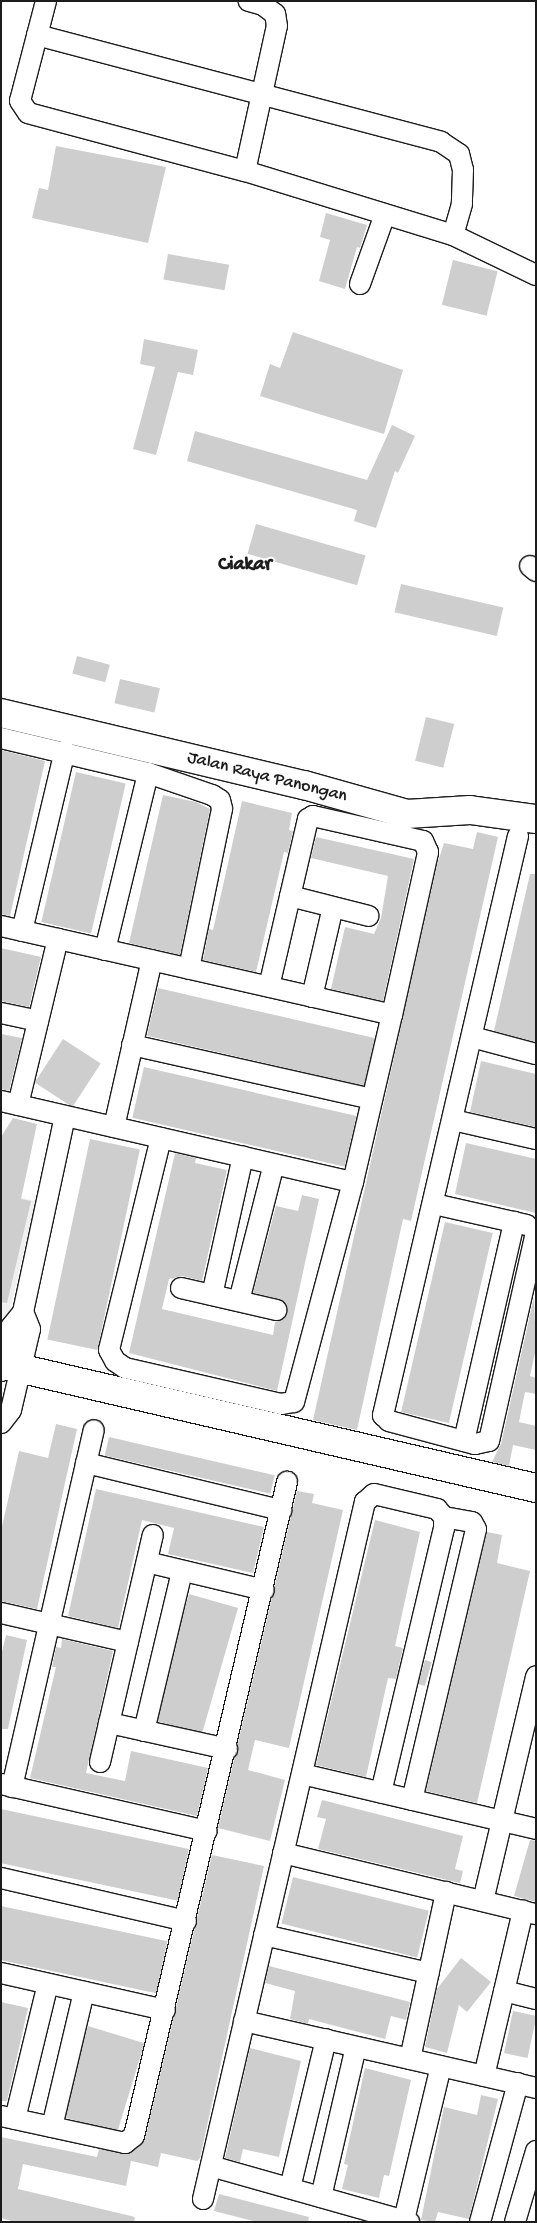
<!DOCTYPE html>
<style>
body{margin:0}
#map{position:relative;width:537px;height:2223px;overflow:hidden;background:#fff;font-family:"Gochi Hand",sans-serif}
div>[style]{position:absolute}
.built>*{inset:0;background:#f0f0f0}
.building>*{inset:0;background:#cecece;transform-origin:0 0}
.roads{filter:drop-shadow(1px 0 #1c1c1c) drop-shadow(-1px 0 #1c1c1c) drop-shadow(0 1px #1c1c1c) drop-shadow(0 -1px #1c1c1c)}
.street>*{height:20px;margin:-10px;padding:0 10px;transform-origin:10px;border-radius:10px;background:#fff}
.secondary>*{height:28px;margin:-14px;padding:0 14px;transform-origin:14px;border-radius:14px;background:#fff}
span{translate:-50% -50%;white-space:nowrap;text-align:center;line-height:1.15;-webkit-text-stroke:4px #fff;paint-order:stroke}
.street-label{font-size:18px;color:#1c1c1c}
.quarter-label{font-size:20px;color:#1c1c1c;font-weight:700}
.frame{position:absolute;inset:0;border:2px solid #1c1c1c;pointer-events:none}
</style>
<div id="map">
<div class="built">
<div style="clip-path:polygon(1px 1193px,36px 1201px,1px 1347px)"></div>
</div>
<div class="building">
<div style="clip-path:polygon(56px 146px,166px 167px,148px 243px,32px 218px,39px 188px,48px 190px)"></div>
<div style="clip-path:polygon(326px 213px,367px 225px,360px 248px,357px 247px,345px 289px,319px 281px,330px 240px,320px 237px)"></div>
<div style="left:168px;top:254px;width:62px;height:26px;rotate:10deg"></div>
<div style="left:453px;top:260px;width:46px;height:46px;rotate:14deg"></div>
<div style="clip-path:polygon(293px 332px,403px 370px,384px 434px,260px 396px,270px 364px,280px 368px)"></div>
<div style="clip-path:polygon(144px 339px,198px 350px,193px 375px,178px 372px,156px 455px,133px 449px,155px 367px,140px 364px)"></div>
<div style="clip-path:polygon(392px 425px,415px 436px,398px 473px,395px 471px,376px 528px,354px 521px,357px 510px,187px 461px,195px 431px,367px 480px)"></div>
<div style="left:256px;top:524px;width:114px;height:31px;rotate:16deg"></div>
<div style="left:401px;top:584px;width:105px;height:29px;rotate:13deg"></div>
<div style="left:77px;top:656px;width:34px;height:18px;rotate:15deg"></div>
<div style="left:120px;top:679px;width:41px;height:25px;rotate:13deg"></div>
<div style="left:426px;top:717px;width:29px;height:45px;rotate:14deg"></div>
<div style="clip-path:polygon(1px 750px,45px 761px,10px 916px,1px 914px)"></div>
<div style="left:76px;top:772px;width:51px;height:154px;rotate:13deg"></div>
<div style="clip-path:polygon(163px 795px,196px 802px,210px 809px,180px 955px,129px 943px)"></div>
<div style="clip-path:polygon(242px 801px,292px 813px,289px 830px,293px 831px,288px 853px,284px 852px,256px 972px,203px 960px,209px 929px,213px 930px)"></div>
<div style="clip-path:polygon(477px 832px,498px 837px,411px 1221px,403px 1219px,357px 1430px,313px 1420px,437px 865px,444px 843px,473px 849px)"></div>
<div style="clip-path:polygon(316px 837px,414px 859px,383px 1001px,331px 989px,345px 927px,374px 934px,381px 918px,388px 876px,311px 858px)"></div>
<div style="clip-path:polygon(530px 874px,536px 874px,536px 1042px,494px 1031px)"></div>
<div style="clip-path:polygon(1px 948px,41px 957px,29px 1007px,1px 1001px)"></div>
<div style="left:158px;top:988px;width:223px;height:49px;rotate:13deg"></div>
<div style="clip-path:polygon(1px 1034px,22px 1038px,9px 1091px,1px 1089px)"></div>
<div style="left:63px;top:1039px;width:45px;height:52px;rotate:33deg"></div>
<div style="clip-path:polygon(481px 1061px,536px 1074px,536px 1127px,470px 1112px)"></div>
<div style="left:144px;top:1067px;width:218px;height:52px;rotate:13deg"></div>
<div style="clip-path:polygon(13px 1118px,37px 1124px,21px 1199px,31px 1201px,7px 1303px,1px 1302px,1px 1137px)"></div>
<div style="left:90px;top:1139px;width:51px;height:205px;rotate:12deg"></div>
<div style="clip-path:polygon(466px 1143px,536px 1159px,536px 1213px,455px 1194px)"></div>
<div style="clip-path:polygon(175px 1153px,196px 1158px,195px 1163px,227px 1170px,202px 1281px,183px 1276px,169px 1279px,162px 1309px,273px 1335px,275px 1322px,285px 1318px,287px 1306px,279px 1299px,253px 1293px,276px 1206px,298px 1211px,302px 1195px,319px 1199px,277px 1391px,129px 1353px)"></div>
<div style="left:445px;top:1222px;width:49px;height:195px;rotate:13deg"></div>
<div style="clip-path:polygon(534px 1297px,536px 1348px,530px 1376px,536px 1378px,536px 1394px,525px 1392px,519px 1422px,536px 1426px,536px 1450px,513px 1445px,509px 1466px,492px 1462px,501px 1444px)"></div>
<div style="clip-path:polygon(56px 1424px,77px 1429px,37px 1609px,1px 1601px,1px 1531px,19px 1451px,48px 1458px)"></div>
<div style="left:109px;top:1437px;width:170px;height:19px;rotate:13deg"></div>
<div style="clip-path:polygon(96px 1489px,264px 1527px,253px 1573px,168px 1554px,174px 1528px,142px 1520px,118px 1628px,68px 1616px)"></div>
<div style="clip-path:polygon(297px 1491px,314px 1494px,312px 1503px,343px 1510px,289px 1748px,255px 1740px,248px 1770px,285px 1780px,270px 1841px,218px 1828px)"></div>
<div style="clip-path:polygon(375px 1520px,420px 1532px,395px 1646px,403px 1648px,396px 1679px,388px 1678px,366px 1777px,316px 1765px)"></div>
<div style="clip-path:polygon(487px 1532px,502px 1535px,497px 1563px,530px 1571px,477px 1803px,426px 1791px)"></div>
<div style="left:189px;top:1594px;width:51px;height:131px;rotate:16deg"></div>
<div style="clip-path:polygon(6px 1635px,27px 1640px,8px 1729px,1px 1729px,1px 1656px)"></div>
<div style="clip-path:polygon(62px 1639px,113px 1651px,86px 1773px,125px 1781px,131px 1751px,208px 1768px,197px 1816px,30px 1778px,56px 1667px,52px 1667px,56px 1647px,61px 1648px)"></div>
<div style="left:425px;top:1660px;width:7px;height:25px;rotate:16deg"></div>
<div style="clip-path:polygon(322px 1800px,463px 1836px,455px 1869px,463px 1871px,460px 1883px,318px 1849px,326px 1819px,317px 1817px)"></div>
<div style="left:1px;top:1809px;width:192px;height:53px;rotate:12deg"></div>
<div style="clip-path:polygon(530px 1840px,536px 1841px,536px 1902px,514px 1896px)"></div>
<div style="clip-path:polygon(212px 1855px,264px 1866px,200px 2158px,197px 2161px,161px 2153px,158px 2167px,131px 2161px,126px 2186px,23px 2164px,18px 2189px,135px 2217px,134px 2222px,15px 2222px,1px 2218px,1px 2137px,97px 2157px,99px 2149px,128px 2154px,145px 2139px)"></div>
<div style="left:293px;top:1877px;width:140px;height:48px;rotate:14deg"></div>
<div style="left:1px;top:1906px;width:170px;height:53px;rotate:12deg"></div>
<div style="clip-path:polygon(461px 1958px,491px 1982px,467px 2012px,459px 2005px,447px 2053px,425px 2047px,437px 1989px)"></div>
<div style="clip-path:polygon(269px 1966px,410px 2002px,406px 2020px,391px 2016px,385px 2039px,309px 2019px,308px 2024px,290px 2019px,295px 1991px,265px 1983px)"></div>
<div style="clip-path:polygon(1px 2002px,28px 2008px,7px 2101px,1px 2101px)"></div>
<div style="left:513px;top:2011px;width:24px;height:43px;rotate:12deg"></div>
<div style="left:88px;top:2026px;width:59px;height:94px;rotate:17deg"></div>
<div style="clip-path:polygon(250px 2048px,301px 2061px,279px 2157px,243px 2149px,240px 2162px,225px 2158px)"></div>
<div style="clip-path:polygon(365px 2068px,411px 2080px,389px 2176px,384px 2175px,379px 2198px,342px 2189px,348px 2165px,344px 2164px)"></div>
<div style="clip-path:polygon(481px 2095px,498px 2099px,469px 2219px,438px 2212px,435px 2222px,421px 2220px,444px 2107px,477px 2115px)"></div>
<div style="clip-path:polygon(219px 2194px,309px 2217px,308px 2222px,257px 2222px,214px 2211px)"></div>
</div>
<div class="roads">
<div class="street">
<div style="left:46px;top:1px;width:103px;rotate:104.6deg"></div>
<div style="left:20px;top:101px;width:14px;rotate:56deg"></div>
<div style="left:28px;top:113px;width:225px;rotate:15deg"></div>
<div style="left:245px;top:171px;width:218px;rotate:17.1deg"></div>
<div style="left:453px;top:235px;width:92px;rotate:25.7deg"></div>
<div style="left:37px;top:35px;width:418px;rotate:14.8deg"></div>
<div style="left:441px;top:142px;width:22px;rotate:34deg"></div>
<div style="left:459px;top:154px;width:16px;rotate:76deg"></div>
<div style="left:463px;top:170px;width:34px;rotate:92deg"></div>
<div style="left:462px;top:204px;width:32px;rotate:106deg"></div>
<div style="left:245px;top:171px;width:148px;rotate:-77.6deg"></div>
<div style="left:277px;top:26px;width:12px;rotate:-99deg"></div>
<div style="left:275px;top:14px;width:15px;rotate:-143deg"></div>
<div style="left:263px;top:5px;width:15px;rotate:-164deg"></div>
<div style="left:360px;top:284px;width:74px;rotate:-70.3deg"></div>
<div style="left:530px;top:566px;width:8px;rotate:40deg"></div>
<div style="left:1px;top:738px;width:151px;rotate:13.4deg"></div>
<div style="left:148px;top:773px;width:68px;rotate:19deg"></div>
<div style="left:212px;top:795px;width:9px;rotate:32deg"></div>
<div style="left:220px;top:800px;width:9px;rotate:77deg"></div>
<div style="left:222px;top:809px;width:163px;rotate:101.7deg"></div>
<div style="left:518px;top:836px;width:595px;rotate:103.12deg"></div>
<div style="left:383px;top:1415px;width:8px;rotate:45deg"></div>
<div style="left:389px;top:1421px;width:89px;rotate:15deg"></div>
<div style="left:475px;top:1444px;width:14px;rotate:-12deg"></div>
<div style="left:489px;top:1441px;width:214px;rotate:-77.3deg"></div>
<div style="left:290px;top:896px;width:81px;rotate:14.2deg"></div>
<div style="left:1px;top:926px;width:401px;rotate:12.8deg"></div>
<div style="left:22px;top:931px;width:185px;rotate:-76.6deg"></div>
<div style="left:105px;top:950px;width:182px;rotate:-76.3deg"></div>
<div style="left:312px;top:997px;width:92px;rotate:-76.9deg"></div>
<div style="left:1px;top:1013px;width:38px;rotate:12deg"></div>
<div style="left:472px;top:1037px;width:66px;rotate:14.9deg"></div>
<div style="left:132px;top:1045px;width:246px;rotate:12.7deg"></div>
<div style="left:1px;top:1101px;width:361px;rotate:13deg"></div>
<div style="left:18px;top:1105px;width:171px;rotate:-76.5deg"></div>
<div style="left:453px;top:1120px;width:85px;rotate:12.9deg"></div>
<div style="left:114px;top:1127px;width:171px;rotate:-77.2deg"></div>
<div style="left:161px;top:1138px;width:218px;rotate:103.8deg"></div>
<div style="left:109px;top:1350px;width:13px;rotate:61deg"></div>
<div style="left:115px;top:1361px;width:12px;rotate:35deg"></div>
<div style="left:125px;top:1368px;width:160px;rotate:13deg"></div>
<div style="left:281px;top:1404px;width:13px;rotate:-9deg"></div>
<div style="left:294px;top:1402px;width:228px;rotate:-75deg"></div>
<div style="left:353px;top:1182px;width:171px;rotate:-76.9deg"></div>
<div style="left:392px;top:1015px;width:167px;rotate:-77.5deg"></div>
<div style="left:428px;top:852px;width:12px;rotate:-114deg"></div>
<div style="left:423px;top:841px;width:113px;rotate:-167.2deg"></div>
<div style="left:313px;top:816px;width:6px;rotate:149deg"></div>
<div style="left:308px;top:819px;width:172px;rotate:103.1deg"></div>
<div style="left:434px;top:1204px;width:95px;rotate:12.7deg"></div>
<div style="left:181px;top:1288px;width:98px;rotate:13deg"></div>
<div style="left:212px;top:1295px;width:142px;rotate:-77.4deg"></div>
<div style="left:239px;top:1301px;width:141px;rotate:-75.7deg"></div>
<div style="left:1px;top:1371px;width:45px;rotate:-77.2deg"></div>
<div style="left:11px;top:1327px;width:19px;rotate:-51deg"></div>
<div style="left:23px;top:1312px;width:200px;rotate:-77.9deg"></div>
<div style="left:1px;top:1423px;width:16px;rotate:-52deg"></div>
<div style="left:11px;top:1410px;width:83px;rotate:-76.8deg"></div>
<div style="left:30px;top:1329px;width:18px;rotate:-112deg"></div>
<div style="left:464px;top:1441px;width:225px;rotate:-77.1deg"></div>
<div style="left:86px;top:1463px;width:201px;rotate:13.6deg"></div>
<div style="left:147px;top:1562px;width:120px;rotate:13.5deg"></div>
<div style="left:1px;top:1613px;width:130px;rotate:12.9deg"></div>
<div style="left:109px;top:1723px;width:121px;rotate:12.4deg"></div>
<div style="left:144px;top:1731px;width:164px;rotate:-76.6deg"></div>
<div style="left:100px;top:1762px;width:233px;rotate:-76.9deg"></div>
<div style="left:302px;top:1774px;width:240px;rotate:13.2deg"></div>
<div style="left:1px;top:1784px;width:211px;rotate:12.9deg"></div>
<div style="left:12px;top:1787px;width:366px;rotate:-77.1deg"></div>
<div style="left:412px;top:1800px;width:278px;rotate:-76.7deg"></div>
<div style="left:476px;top:1529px;width:8px;rotate:-120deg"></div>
<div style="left:472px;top:1522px;width:28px;rotate:-170deg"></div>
<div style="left:283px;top:1853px;width:260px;rotate:13.6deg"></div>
<div style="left:1px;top:1878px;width:190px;rotate:13.1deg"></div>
<div style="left:483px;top:1901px;width:231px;rotate:-76.7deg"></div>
<div style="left:264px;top:1935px;width:169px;rotate:13deg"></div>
<div style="left:1px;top:1973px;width:168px;rotate:12.7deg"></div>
<div style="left:504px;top:1991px;width:33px;rotate:14deg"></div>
<div style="left:244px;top:2021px;width:300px;rotate:12.9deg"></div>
<div style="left:410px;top:2059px;width:171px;rotate:-77.8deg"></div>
<div style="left:484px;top:2076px;width:170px;rotate:-76.7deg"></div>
<div style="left:1px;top:2116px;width:127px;rotate:12.3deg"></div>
<div style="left:125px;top:2143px;width:11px;rotate:-38deg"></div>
<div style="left:134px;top:2136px;width:672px;rotate:-76.83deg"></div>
<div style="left:15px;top:2119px;width:139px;rotate:-76.3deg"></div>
<div style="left:52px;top:2127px;width:139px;rotate:-76.7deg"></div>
<div style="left:211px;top:2166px;width:206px;rotate:15.8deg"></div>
<div style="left:290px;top:2188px;width:153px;rotate:-76.4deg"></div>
<div style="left:321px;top:2197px;width:154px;rotate:-76.9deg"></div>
<div style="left:203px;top:2199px;width:716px;rotate:-76.92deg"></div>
<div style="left:365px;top:1502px;width:12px;rotate:-42deg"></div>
<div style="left:374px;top:1494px;width:65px;rotate:13.4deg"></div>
<div style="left:437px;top:1509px;width:11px;rotate:49deg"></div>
<div style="left:444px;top:1517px;width:11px;rotate:90deg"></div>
<div style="left:444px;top:1528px;width:272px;rotate:103.4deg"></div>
<div style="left:404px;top:2220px;width:158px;rotate:-76.5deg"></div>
<div style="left:480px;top:2222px;width:144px;rotate:-74.7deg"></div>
<div style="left:515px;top:2222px;width:74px;rotate:-73.5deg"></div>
</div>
<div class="secondary">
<div style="left:1px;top:713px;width:311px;rotate:13.4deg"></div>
<div style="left:304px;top:785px;width:107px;rotate:15.7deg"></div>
<div style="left:407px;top:814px;width:63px;rotate:-3.6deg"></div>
<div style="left:470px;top:810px;width:67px;rotate:7.8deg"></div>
<div style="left:1px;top:1364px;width:549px;rotate:13.05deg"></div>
</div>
</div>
<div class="street-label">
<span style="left:267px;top:778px;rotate:14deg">Jalan Raya Panongan</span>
</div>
<div class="quarter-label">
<span style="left:245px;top:565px">Ciakar</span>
</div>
<div class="frame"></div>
</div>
